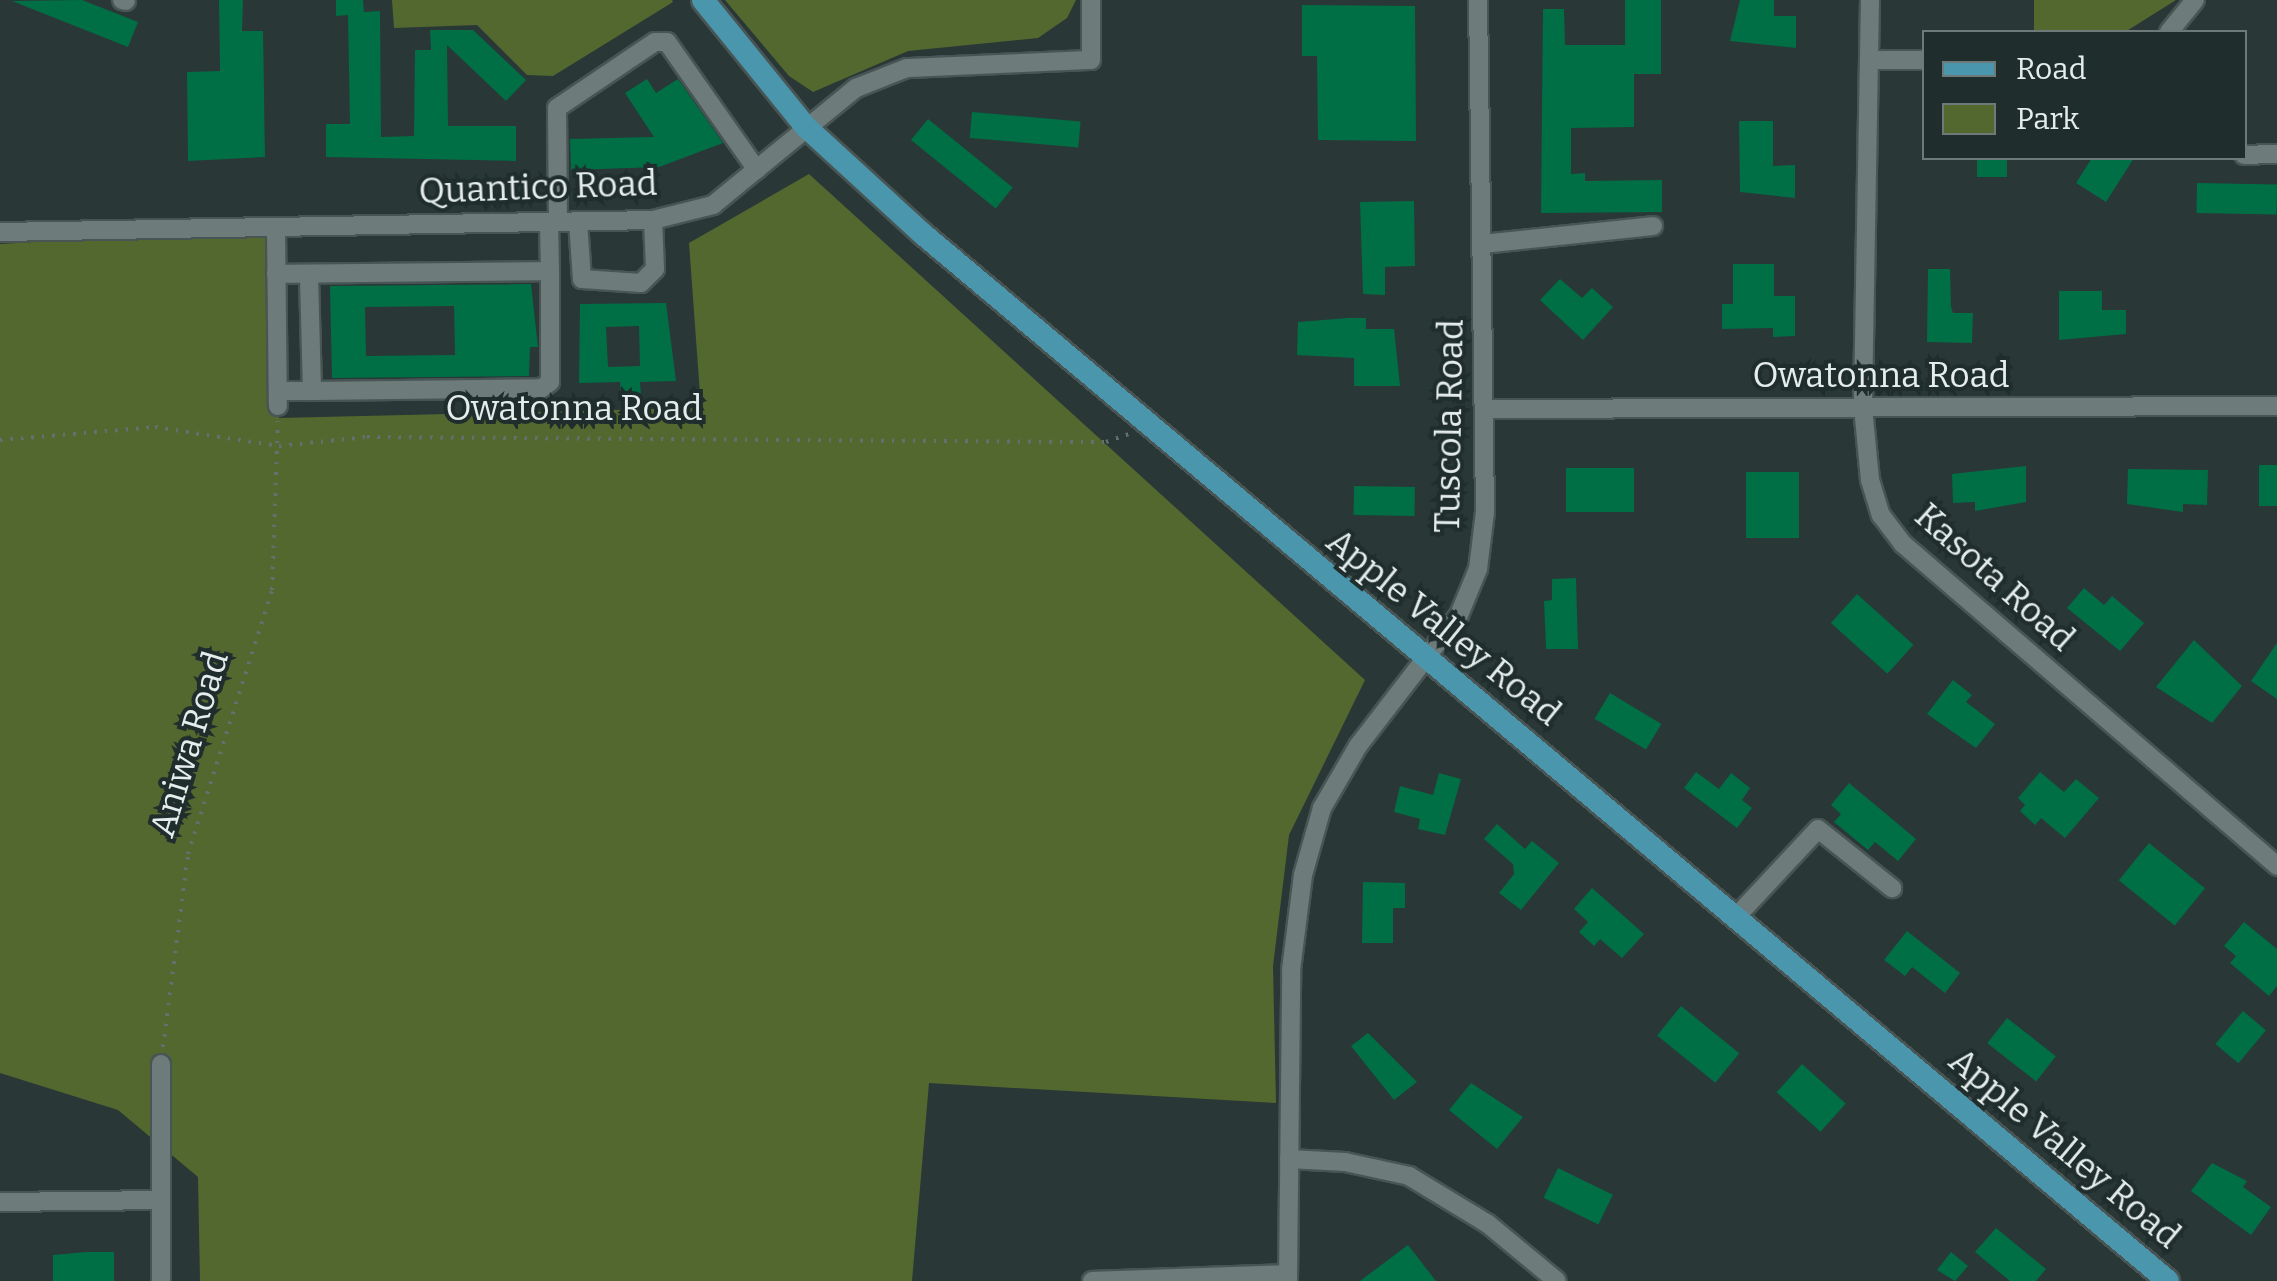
<!DOCTYPE html>
<style>
body{margin:0}
#map{position:relative;width:2277px;height:1281px;overflow:hidden;background:#293737;font-family:Bitter,serif}
div>[style]{position:absolute}
.green>*{inset:0;background:#53682f}
.building>*{inset:0;background:#006f45;transform-origin:0 0}
.path>*{height:4px;margin-top:-2px;transform-origin:0;background:repeating-linear-gradient(90deg,#637070 0 2.5px,transparent 0 10.5px)}
.roads{filter:drop-shadow(2px 0 #485554) drop-shadow(-2px 0 #485554) drop-shadow(0 2px #485554) drop-shadow(0 -2px #485554)}
.minor>*{height:18px;margin:-9px;padding:0 9px;transform-origin:9px;border-radius:9px;background:#6d7c7b}
.major>*{height:22px;margin:-11px;padding:0 11px;transform-origin:11px;border-radius:11px;background:#4a96ad}
span{translate:-50% -50%;white-space:nowrap;text-align:center;line-height:1.15;-webkit-text-stroke:8px #202d2d;paint-order:stroke}
.street-label{font-size:35px;color:#e4edec}
.legend{position:absolute;left:1922px;top:30px;width:325px;height:130px;box-sizing:border-box;background:#202d2d;border:2px solid #6e7a79;margin:0;padding:12px 18px;list-style:none;font-size:30px;color:#e4edec}
.legend li{display:flex;align-items:center;gap:20px;height:50px}
.legend b{width:50px;border:2px solid #6e7a79}
</style>
<div id="map">
<div class="green">
<div style="clip-path:polygon(392px 0,672px 0,673px 2px,553px 76px,527px 75px,477px 25px,394px 28px)"></div>
<div style="clip-path:polygon(725px 0,1076px 0,1067px 18px,1038px 38px,908px 51px,813px 92px,789px 76px)"></div>
<div style="clip-path:polygon(2034px 0,2176px 0,2125px 32px,2034px 32px)"></div>
<div style="clip-path:polygon(809px 174px,1365px 680px,1289px 835px,1273px 966px,1276px 1103px,929px 1083px,912px 1281px,200px 1281px,198px 1177px,118px 1110px,0 1073px,0 244px,276px 228px,279px 418px,701px 408px,689px 243px)"></div>
</div>
<div class="building">
<div style="clip-path:polygon(82px 0,138px 22px,128px 47px,12px 1px)"></div>
<div style="clip-path:polygon(219px 0,243px 0,242px 31px,263px 31px,265px 157px,188px 161px,187px 72px,220px 71px)"></div>
<div style="clip-path:polygon(336px 0,363px 0,364px 12px,380px 11px,381px 137px,414px 136px,415px 50px,431px 50px,430px 30px,473px 30px,526px 80px,506px 101px,447px 45px,448px 126px,516px 126px,516px 161px,326px 157px,326px 124px,350px 124px,348px 15px,336px 16px)"></div>
<div style="clip-path:polygon(1625px 0,1661px 0,1661px 74px,1634px 74px,1634px 127px,1571px 128px,1571px 174px,1585px 173px,1585px 181px,1662px 180px,1662px 212px,1541px 213px,1543px 9px,1564px 9px,1565px 45px,1625px 45px)"></div>
<div style="clip-path:polygon(1740px 0,1774px 0,1774px 16px,1796px 16px,1796px 48px,1730px 41px)"></div>
<div style="clip-path:polygon(1302px 5px,1415px 6px,1416px 141px,1318px 140px,1317px 56px,1302px 56px)"></div>
<div style="clip-path:polygon(647px 79px,656px 93px,678px 79px,723px 143px,659px 167px,571px 170px,570px 139px,654px 137px,625px 93px)"></div>
<div style="left:972px;top:112px;width:109px;height:26px;rotate:5deg"></div>
<div style="left:928px;top:119px;width:109px;height:27px;rotate:39deg"></div>
<div style="clip-path:polygon(1739px 121px,1773px 121px,1773px 166px,1795px 165px,1795px 198px,1740px 192px)"></div>
<div style="left:1977px;top:158px;width:30px;height:19px"></div>
<div style="clip-path:polygon(2092px 158px,2134px 158px,2106px 202px,2076px 183px)"></div>
<div style="left:2197px;top:183px;width:80px;height:30px;rotate:1deg"></div>
<div style="clip-path:polygon(1414px 201px,1415px 266px,1385px 267px,1385px 295px,1363px 294px,1360px 202px)"></div>
<div style="clip-path:polygon(1733px 264px,1774px 264px,1774px 296px,1795px 296px,1795px 336px,1773px 337px,1773px 328px,1722px 329px,1722px 304px,1733px 304px)"></div>
<div style="clip-path:polygon(1928px 269px,1950px 269px,1951px 307px,1953px 313px,1973px 313px,1972px 343px,1927px 342px)"></div>
<div style="clip-path:polygon(1560px 279px,1582px 298px,1592px 288px,1613px 307px,1583px 340px,1540px 300px)"></div>
<div style="clip-path:polygon(evenodd,531px 284px,538px 347px,530px 347px,529px 376px,332px 378px,330px 286px,531px 284px,454px 306px,455px 355px,366px 356px,365px 307px,454px 306px)"></div>
<div style="clip-path:polygon(2059px 291px,2102px 291px,2102px 310px,2126px 310px,2126px 334px,2059px 340px)"></div>
<div style="clip-path:polygon(evenodd,666px 303px,676px 381px,640px 382px,641px 394px,621px 395px,620px 382px,579px 383px,580px 304px,666px 303px,639px 326px,640px 366px,608px 367px,606px 327px,639px 326px)"></div>
<div style="clip-path:polygon(1348px 318px,1366px 318px,1366px 329px,1394px 329px,1400px 386px,1354px 386px,1354px 358px,1297px 355px,1298px 322px)"></div>
<div style="left:2259px;top:465px;width:18px;height:41px"></div>
<div style="clip-path:polygon(2026px 466px,2026px 502px,1975px 511px,1975px 502px,1953px 503px,1952px 474px)"></div>
<div style="left:1634px;top:468px;width:44px;height:68px;rotate:90deg"></div>
<div style="clip-path:polygon(2128px 469px,2208px 470px,2207px 505px,2183px 504px,2183px 512px,2127px 504px)"></div>
<div style="left:1799px;top:472px;width:66px;height:53px;rotate:90deg"></div>
<div style="left:1354px;top:486px;width:61px;height:29px;rotate:1deg"></div>
<div style="clip-path:polygon(1576px 578px,1578px 649px,1546px 649px,1544px 601px,1552px 600px,1552px 579px)"></div>
<div style="clip-path:polygon(2084px 588px,2104px 605px,2112px 596px,2144px 623px,2120px 651px,2067px 608px)"></div>
<div style="left:1857px;top:594px;width:76px;height:39px;rotate:42deg"></div>
<div style="clip-path:polygon(2194px 640px,2242px 686px,2212px 723px,2156px 687px)"></div>
<div style="clip-path:polygon(2277px 643px,2277px 699px,2251px 681px)"></div>
<div style="clip-path:polygon(1953px 680px,1972px 695px,1966px 702px,1995px 724px,1976px 748px,1927px 714px)"></div>
<div style="left:1610px;top:693px;width:60px;height:30px;rotate:31deg"></div>
<div style="clip-path:polygon(1696px 772px,1719px 789px,1731px 773px,1750px 788px,1742px 800px,1752px 808px,1737px 828px,1684px 788px)"></div>
<div style="clip-path:polygon(2040px 772px,2064px 792px,2076px 779px,2099px 798px,2065px 838px,2041px 818px,2035px 825px,2020px 811px,2025px 805px,2018px 798px)"></div>
<div style="clip-path:polygon(1439px 773px,1461px 779px,1445px 835px,1418px 829px,1420px 819px,1394px 812px,1400px 786px,1433px 795px)"></div>
<div style="clip-path:polygon(1849px 783px,1916px 839px,1898px 861px,1875px 842px,1868px 850px,1834px 822px,1841px 814px,1831px 805px)"></div>
<div style="clip-path:polygon(1497px 824px,1525px 849px,1532px 841px,1559px 863px,1521px 910px,1499px 893px,1514px 874px,1513px 864px,1484px 839px)"></div>
<div style="left:2149px;top:843px;width:72px;height:48px;rotate:39deg"></div>
<div style="clip-path:polygon(1363px 882px,1405px 883px,1405px 908px,1393px 908px,1393px 943px,1362px 943px)"></div>
<div style="clip-path:polygon(1592px 888px,1644px 934px,1622px 958px,1600px 939px,1594px 946px,1579px 932px,1588px 922px,1574px 909px)"></div>
<div style="clip-path:polygon(2244px 922px,2277px 949px,2277px 986px,2269px 996px,2230px 963px,2236px 956px,2224px 946px)"></div>
<div style="clip-path:polygon(1907px 931px,1960px 973px,1945px 993px,1912px 967px,1905px 976px,1884px 960px)"></div>
<div style="left:1681px;top:1006px;width:75px;height:38px;rotate:39deg"></div>
<div style="left:2243px;top:1011px;width:30px;height:43px;rotate:40deg"></div>
<div style="left:2007px;top:1018px;width:62px;height:32px;rotate:38deg"></div>
<div style="clip-path:polygon(1368px 1033px,1417px 1082px,1394px 1100px,1351px 1046px)"></div>
<div style="left:1802px;top:1064px;width:59px;height:38px;rotate:42deg"></div>
<div style="clip-path:polygon(1471px 1083px,1523px 1117px,1497px 1149px,1449px 1110px)"></div>
<div style="clip-path:polygon(2212px 1163px,2247px 1181px,2243px 1187px,2271px 1207px,2251px 1235px,2191px 1191px)"></div>
<div style="left:1558px;top:1168px;width:61px;height:33px;rotate:26deg"></div>
<div style="clip-path:polygon(1996px 1228px,2046px 1269px,2036px 1281px,2010px 1281px,1975px 1252px)"></div>
<div style="clip-path:polygon(1408px 1245px,1436px 1281px,1360px 1281px)"></div>
<div style="clip-path:polygon(86px 1252px,114px 1252px,114px 1281px,53px 1281px,53px 1255px)"></div>
<div style="clip-path:polygon(1951px 1252px,1968px 1266px,1955px 1281px,1937px 1270px)"></div>
</div>
<div class="path">
<div style="left:0;top:440px;width:156px;rotate:-4.8deg"></div>
<div style="left:155px;top:427px;width:125px;rotate:8.7deg"></div>
<div style="left:279px;top:446px;width:88px;rotate:-5.8deg"></div>
<div style="left:367px;top:437px;width:739px;rotate:0.39deg"></div>
<div style="left:1106px;top:442px;width:24px;rotate:-19deg"></div>
<div style="left:163px;top:1047px;width:195px;rotate:-82.6deg"></div>
<div style="left:188px;top:854px;width:277px;rotate:-72.3deg"></div>
<div style="left:272px;top:590px;width:169px;rotate:-88deg"></div>
</div>
<div class="roads">
<div class="minor">
<div style="left:122px;top:0;width:4px;rotate:14deg"></div>
<div style="left:1870px;top:0;width:407px;rotate:91deg"></div>
<div style="left:1863px;top:407px;width:73px;rotate:84.5deg"></div>
<div style="left:1870px;top:480px;width:37px;rotate:73deg"></div>
<div style="left:1881px;top:515px;width:36px;rotate:53deg"></div>
<div style="left:1903px;top:544px;width:494px;rotate:40.7deg"></div>
<div style="left:2169px;top:32px;width:41px;rotate:-50.9deg"></div>
<div style="left:1871px;top:60px;width:53px"></div>
<div style="left:2244px;top:155px;width:33px;rotate:-2deg"></div>
<div style="left:578px;top:221px;width:58px;rotate:86.1deg"></div>
<div style="left:582px;top:279px;width:59px;rotate:3.9deg"></div>
<div style="left:641px;top:283px;width:20px;rotate:-45deg"></div>
<div style="left:655px;top:269px;width:49px;rotate:-92.3deg"></div>
<div style="left:558px;top:222px;width:114px;rotate:-90.5deg"></div>
<div style="left:557px;top:108px;width:118px;rotate:-34deg"></div>
<div style="left:655px;top:42px;width:12px"></div>
<div style="left:667px;top:42px;width:156px;rotate:54.9deg"></div>
<div style="left:276px;top:228px;width:178px;rotate:89.4deg"></div>
<div style="left:0;top:232px;width:653px;rotate:-1.05deg"></div>
<div style="left:653px;top:220px;width:62px;rotate:-14deg"></div>
<div style="left:713px;top:205px;width:185px;rotate:-39.3deg"></div>
<div style="left:856px;top:88px;width:55px;rotate:-21.4deg"></div>
<div style="left:907px;top:68px;width:184px;rotate:-2.5deg"></div>
<div style="left:1091px;top:60px;width:60px;rotate:-90deg"></div>
<div style="left:1482px;top:244px;width:172px;rotate:-6deg"></div>
<div style="left:276px;top:274px;width:274px;rotate:-0.6deg"></div>
<div style="left:550px;top:271px;width:49px;rotate:-91.2deg"></div>
<div style="left:278px;top:391px;width:34px"></div>
<div style="left:312px;top:391px;width:117px;rotate:-91.5deg"></div>
<div style="left:312px;top:391px;width:230px;rotate:-0.7deg"></div>
<div style="left:542px;top:388px;width:10px;rotate:-37deg"></div>
<div style="left:550px;top:382px;width:111px;rotate:-90deg"></div>
<div style="left:1484px;top:409px;width:793px;rotate:-0.22deg"></div>
<div style="left:1736px;top:917px;width:120px;rotate:-47deg"></div>
<div style="left:1818px;top:829px;width:95px;rotate:38.6deg"></div>
<div style="left:1289px;top:1159px;width:56px;rotate:3.1deg"></div>
<div style="left:1345px;top:1162px;width:66px;rotate:12.3deg"></div>
<div style="left:1409px;top:1176px;width:92px;rotate:31.3deg"></div>
<div style="left:1488px;top:1224px;width:89px;rotate:39.6deg"></div>
<div style="left:0;top:1202px;width:161px;rotate:-0.7deg"></div>
<div style="left:161px;top:1281px;width:217px;rotate:-90deg"></div>
<div style="left:1092px;top:1281px;width:196px;rotate:-2deg"></div>
<div style="left:1288px;top:1281px;width:311px;rotate:-89.4deg"></div>
<div style="left:1291px;top:970px;width:96px;rotate:-82.8deg"></div>
<div style="left:1303px;top:875px;width:70px;rotate:-74.2deg"></div>
<div style="left:1322px;top:808px;width:72px;rotate:-59.9deg"></div>
<div style="left:1358px;top:746px;width:165px;rotate:-52.4deg"></div>
<div style="left:1459px;top:615px;width:50px;rotate:-67.6deg"></div>
<div style="left:1478px;top:569px;width:57px;rotate:-83deg"></div>
<div style="left:1485px;top:512px;width:512px;rotate:-90.78deg"></div>
</div>
<div class="major">
<div style="left:703px;top:0;width:164px;rotate:51deg"></div>
<div style="left:806px;top:127px;width:160px;rotate:42.5deg"></div>
<div style="left:924px;top:235px;width:1625px;rotate:40.06deg"></div>
</div>
</div>
<div class="street-label">
<span style="left:538px;top:187px;rotate:-2deg">Quantico Road</span>
<span style="left:1881px;top:375px">Owatonna Road</span>
<span style="left:574px;top:408px">Owatonna Road</span>
<span style="left:1449px;top:426px;rotate:-89deg">Tuscola Road</span>
<span style="left:1995px;top:577px;rotate:42deg">Kasota Road</span>
<span style="left:1444px;top:627px;rotate:39deg">Apple Valley Road</span>
<span style="left:189px;top:744px;rotate:-73deg">Aniwa Road</span>
<span style="left:2065px;top:1148px;rotate:40deg">Apple Valley Road</span>
</div>
<ul class="legend">
<li><b style="height:12px;background:#4a96ad"></b>Road</li>
<li><b style="height:28px;background:#53682f"></b>Park</li>
</ul>
</div>
